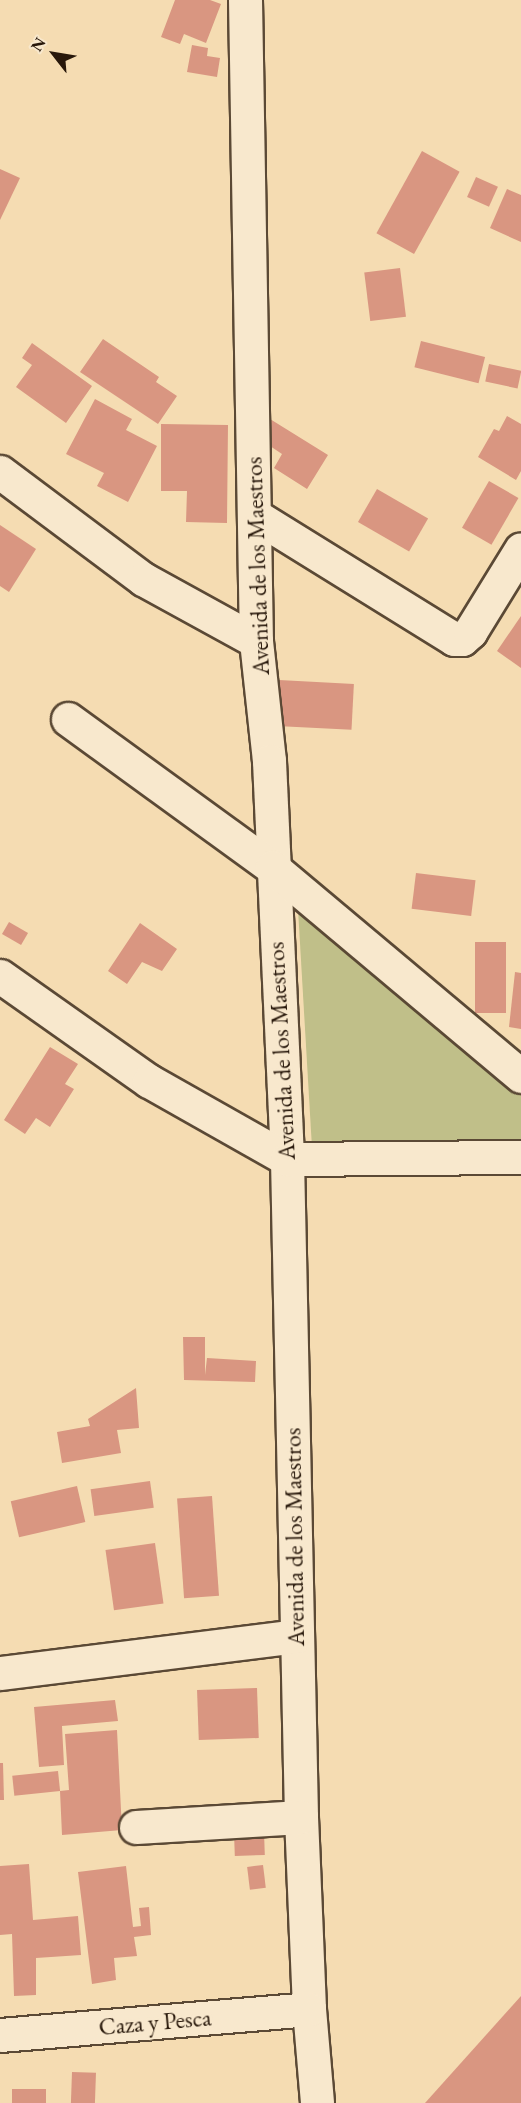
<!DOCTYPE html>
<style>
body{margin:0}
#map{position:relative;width:521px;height:2103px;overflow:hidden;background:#f5dcb2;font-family:"EB Garamond",serif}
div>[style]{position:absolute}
.green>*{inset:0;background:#c0bf89}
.building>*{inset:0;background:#d99681;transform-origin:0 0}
.roads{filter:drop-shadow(2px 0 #5b4935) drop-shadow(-2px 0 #5b4935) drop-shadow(0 2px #5b4935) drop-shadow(0 -2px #5b4935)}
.minor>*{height:33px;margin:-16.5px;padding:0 16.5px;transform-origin:16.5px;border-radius:16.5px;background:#f8e8cd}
span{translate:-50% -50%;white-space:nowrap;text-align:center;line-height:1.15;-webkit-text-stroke:4.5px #f8e8cd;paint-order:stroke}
.street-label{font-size:24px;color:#28180b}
.north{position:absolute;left:24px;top:24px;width:60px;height:60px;-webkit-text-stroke:4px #f8e8cd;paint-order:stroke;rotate:301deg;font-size:16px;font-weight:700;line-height:24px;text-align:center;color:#28180b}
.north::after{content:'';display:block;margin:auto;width:21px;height:27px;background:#28180b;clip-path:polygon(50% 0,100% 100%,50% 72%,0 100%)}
</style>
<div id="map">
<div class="green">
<div style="clip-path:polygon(298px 909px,521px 1092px,521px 1146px,312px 1148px)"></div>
</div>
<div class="building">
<div style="clip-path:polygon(175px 0,210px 0,221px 4px,206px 43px,184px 34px,180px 44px,161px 37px)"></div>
<div style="clip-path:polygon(192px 45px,208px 48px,207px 56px,220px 58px,217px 77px,187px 72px)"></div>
<div style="left:422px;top:151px;width:43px;height:94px;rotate:29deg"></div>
<div style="clip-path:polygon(0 169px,20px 178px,0 220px)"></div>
<div style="left:476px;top:177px;width:24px;height:22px;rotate:24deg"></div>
<div style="clip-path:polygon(507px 189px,521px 195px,521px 242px,490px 228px)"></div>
<div style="left:400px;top:268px;width:49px;height:36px;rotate:83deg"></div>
<div style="clip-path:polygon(103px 339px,159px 377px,156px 382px,177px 396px,158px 424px,80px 372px)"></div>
<div style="left:421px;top:341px;width:66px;height:27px;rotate:14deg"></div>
<div style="clip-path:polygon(32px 343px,92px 386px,66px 423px,16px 387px,32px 365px,22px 358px)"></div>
<div style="left:489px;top:364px;width:33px;height:18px;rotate:12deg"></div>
<div style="clip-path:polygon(95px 399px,132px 419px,126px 430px,157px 446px,128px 502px,97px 486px,104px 473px,66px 454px)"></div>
<div style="clip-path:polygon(507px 416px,521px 424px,521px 471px,516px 480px,478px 457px,494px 429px,499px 431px)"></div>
<div style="clip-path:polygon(270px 419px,328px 455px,307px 489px,274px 468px,282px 454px,270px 446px,266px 425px)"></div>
<div style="clip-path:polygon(161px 424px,228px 425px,227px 523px,186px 522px,187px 491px,161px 491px)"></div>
<div style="left:489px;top:481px;width:34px;height:54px;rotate:30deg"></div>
<div style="left:377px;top:489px;width:59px;height:38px;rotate:30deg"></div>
<div style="clip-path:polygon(0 525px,36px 549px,9px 592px,0 586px)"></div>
<div style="clip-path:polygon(521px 616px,521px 668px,497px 651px)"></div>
<div style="left:279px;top:680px;width:75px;height:46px;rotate:3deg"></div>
<div style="left:416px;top:873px;width:60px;height:36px;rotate:7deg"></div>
<div style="left:9px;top:922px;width:22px;height:14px;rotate:30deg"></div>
<div style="clip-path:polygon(140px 923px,177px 949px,162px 971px,142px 962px,127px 984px,108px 971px)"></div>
<div style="left:475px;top:942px;width:31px;height:71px"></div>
<div style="clip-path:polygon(515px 972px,521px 973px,521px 1029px,509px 1027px)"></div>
<div style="clip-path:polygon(50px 1047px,78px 1064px,65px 1084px,74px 1089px,50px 1127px,36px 1118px,25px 1134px,4px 1120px)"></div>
<div style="clip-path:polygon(183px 1337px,205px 1337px,205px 1375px,207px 1358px,256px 1361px,255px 1382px,184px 1380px)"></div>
<div style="clip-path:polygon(136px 1388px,139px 1428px,117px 1430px,121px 1453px,62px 1463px,57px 1432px,90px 1426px,88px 1419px)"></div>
<div style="left:150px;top:1481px;width:27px;height:60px;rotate:82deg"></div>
<div style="left:77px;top:1486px;width:37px;height:68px;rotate:77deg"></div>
<div style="left:212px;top:1496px;width:100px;height:35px;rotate:86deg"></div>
<div style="left:155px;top:1543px;width:61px;height:50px;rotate:82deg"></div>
<div style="left:257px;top:1688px;width:50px;height:60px;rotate:88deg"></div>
<div style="clip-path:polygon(115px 1700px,118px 1721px,62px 1726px,64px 1765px,39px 1767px,34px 1707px)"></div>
<div style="clip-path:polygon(117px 1730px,122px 1830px,62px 1835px,60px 1791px,69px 1790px,65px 1734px)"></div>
<div style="clip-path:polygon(0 1763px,3px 1763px,4px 1800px,0 1800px)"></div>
<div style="left:58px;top:1771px;width:20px;height:46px;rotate:84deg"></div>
<div style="left:264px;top:1832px;width:23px;height:30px;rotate:88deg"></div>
<div style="clip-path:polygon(29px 1864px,33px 1920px,78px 1916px,81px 1955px,36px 1958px,36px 1995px,14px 1996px,12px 1934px,0 1935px,0 1866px)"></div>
<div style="left:263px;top:1865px;width:23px;height:16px;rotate:83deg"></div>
<div style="clip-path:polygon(126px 1866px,133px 1927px,141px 1926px,139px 1908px,149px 1907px,151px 1935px,134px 1937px,137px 1956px,114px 1958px,116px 1980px,92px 1984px,78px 1872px)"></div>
<div style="clip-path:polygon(521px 1996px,521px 2103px,425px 2103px)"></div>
<div style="left:72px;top:2072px;width:24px;height:31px;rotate:2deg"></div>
<div style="left:46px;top:2089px;width:14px;height:34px;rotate:90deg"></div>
</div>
<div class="roads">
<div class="minor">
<div style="left:245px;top:0;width:641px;rotate:89.02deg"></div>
<div style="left:256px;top:641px;width:121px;rotate:83.8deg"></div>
<div style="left:269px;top:761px;width:398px;rotate:87.4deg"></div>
<div style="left:287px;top:1159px;width:658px;rotate:88.78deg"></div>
<div style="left:301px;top:1817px;width:192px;rotate:87.6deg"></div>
<div style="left:309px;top:2009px;width:94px;rotate:85.1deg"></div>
<div style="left:0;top:472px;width:179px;rotate:36.8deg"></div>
<div style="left:143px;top:579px;width:129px;rotate:28.8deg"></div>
<div style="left:254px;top:515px;width:235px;rotate:31.8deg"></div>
<div style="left:454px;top:639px;width:8px"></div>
<div style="left:462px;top:639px;width:11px;rotate:-41deg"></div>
<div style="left:470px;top:632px;width:97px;rotate:-58.4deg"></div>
<div style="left:68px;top:719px;width:252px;rotate:36deg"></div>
<div style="left:272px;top:867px;width:325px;rotate:40deg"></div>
<div style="left:0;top:976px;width:182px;rotate:35.2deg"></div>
<div style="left:149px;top:1081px;width:159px;rotate:29.5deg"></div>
<div style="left:287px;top:1159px;width:234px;rotate:-0.5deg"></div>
<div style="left:0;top:1673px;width:298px;rotate:-7.1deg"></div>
<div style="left:136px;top:1827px;width:165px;rotate:-3.5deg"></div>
<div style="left:0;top:2035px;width:310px;rotate:-4.8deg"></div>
</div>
</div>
<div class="street-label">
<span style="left:257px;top:566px;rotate:-92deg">Avenida de los Maestros</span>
<span style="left:281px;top:1051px;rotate:-93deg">Avenida de los Maestros</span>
<span style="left:294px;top:1537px;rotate:-91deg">Avenida de los Maestros</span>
<span style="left:155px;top:2022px;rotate:-5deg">Caza y Pesca</span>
</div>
<div class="north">N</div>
</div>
